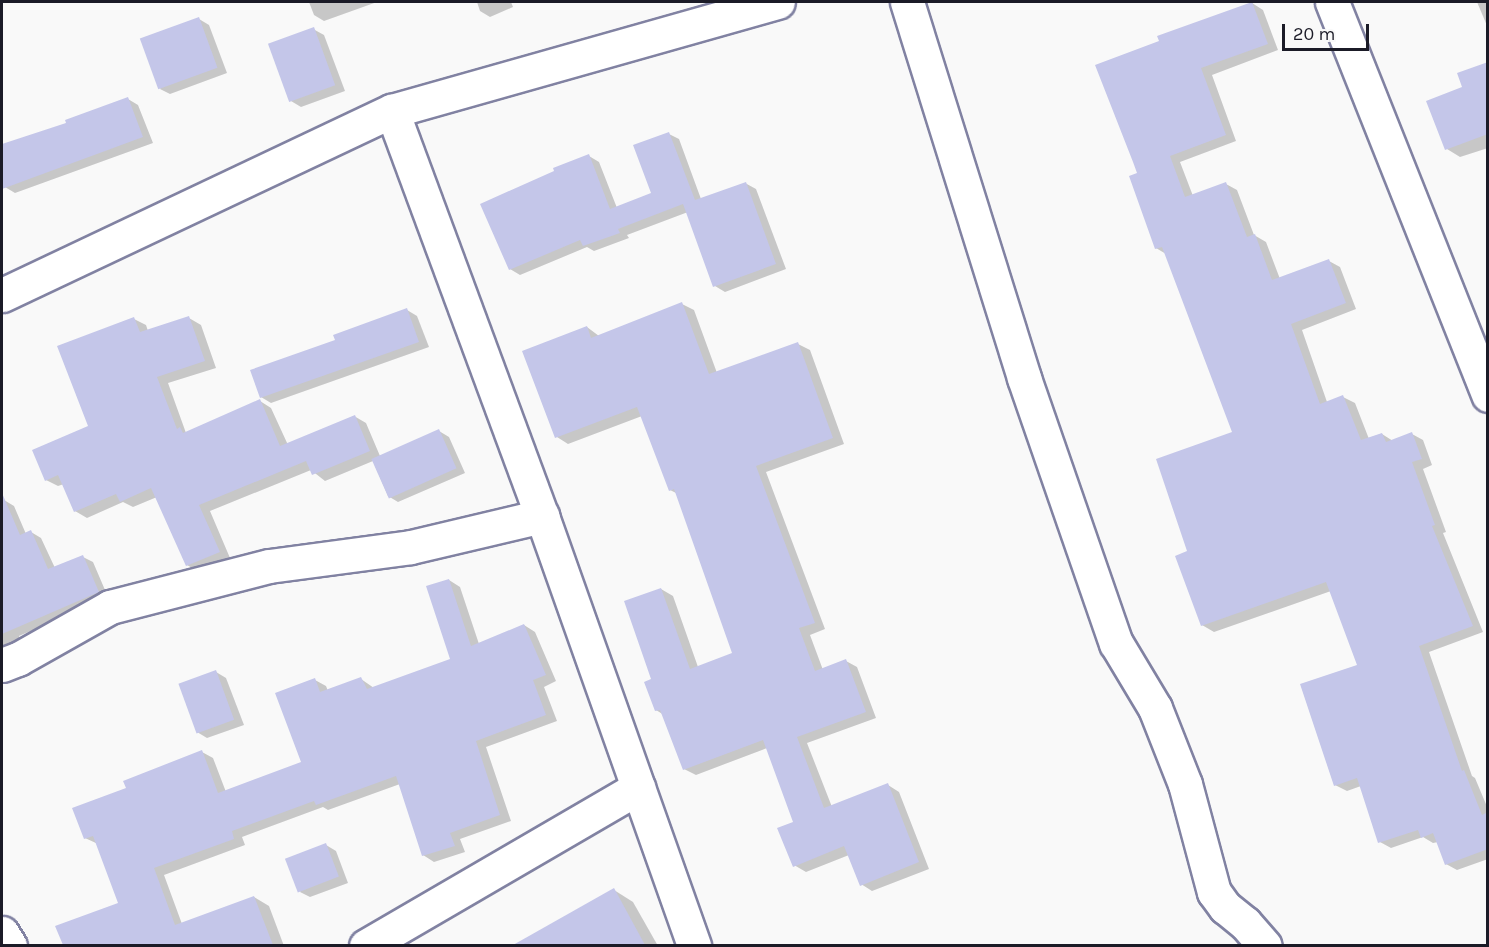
<!DOCTYPE html>
<style>
body{margin:0}
#map{position:relative;width:1489px;height:947px;overflow:hidden;background:#f9f9f9;font-family:Karla,sans-serif}
div>[style]{position:absolute}
.shadow>*{inset:0;background:#0003}
.building>*{inset:0;background:#c4c6e9;transform-origin:0 0}
.roads{filter:drop-shadow(2px 0 #8182a2) drop-shadow(-2px 0 #8182a2) drop-shadow(0 2px #8182a2) drop-shadow(0 -2px #8182a2)}
.street>*{height:33px;margin:-16.5px;padding:0 16.5px;transform-origin:16.5px;border-radius:16.5px;background:#fff}
span{translate:-50% -50%;white-space:nowrap;text-align:center;line-height:1.15;-webkit-text-stroke:5px #f9f9f9;paint-order:stroke}
.frame{position:absolute;inset:0;border:3px solid #1b1b27;pointer-events:none}
.scale{position:absolute;left:1282px;top:24px;width:87px;height:27px;box-sizing:border-box;border:3px solid #1b1b27;border-top:0;padding-left:8px;font-size:18px;line-height:21px;white-space:nowrap;color:#1b1b27;-webkit-text-stroke:4px #f9f9f9;paint-order:stroke}
</style>
<div id="map">
<div class="shadow">
<div style="clip-path:polygon(309px 2px,377px 2px,324px 21px,314px 15px)"></div>
<div style="clip-path:polygon(477px 2px,511px 2px,513px 7px,490px 17px,480px 11px)"></div>
<div style="clip-path:polygon(1477px 2px,1488px 2px,1488px 28px)"></div>
<div style="clip-path:polygon(1252px 3px,1263px 10px,1278px 50px,1212px 75px,1236px 141px,1180px 162px,1193px 196px,1226px 184px,1237px 190px,1254px 235px,1266px 242px,1280px 279px,1329px 261px,1340px 267px,1356px 309px,1302px 330px,1327px 402px,1343px 397px,1355px 403px,1369px 439px,1382px 434px,1393px 441px,1412px 434px,1423px 440px,1432px 465px,1423px 469px,1446px 532px,1443px 533px,1483px 632px,1429px 652px,1472px 776px,1475px 778px,1488px 809px,1488px 859px,1457px 870px,1446px 864px,1438px 842px,1433px 843px,1423px 837px,1391px 848px,1380px 842px,1361px 786px,1347px 791px,1335px 785px,1359px 666px,1331px 591px,1214px 632px,1202px 625px,1189px 552px,1234px 433px,1166px 254px,1156px 248px,1139px 174px,1161px 42px)"></div>
<div style="clip-path:polygon(199px 19px,209px 25px,227px 73px,170px 94px,160px 89px)"></div>
<div style="clip-path:polygon(313px 29px,324px 35px,345px 91px,301px 107px,291px 101px)"></div>
<div style="clip-path:polygon(1488px 63px,1488px 148px,1460px 157px,1447px 149px,1464px 88px)"></div>
<div style="clip-path:polygon(128px 99px,138px 105px,153px 143px,15px 193px,5px 187px,2px 177px,2px 146px,68px 123px)"></div>
<div style="clip-path:polygon(669px 134px,679px 139px,701px 199px,745px 183px,756px 189px,786px 269px,725px 292px,715px 286px,688px 212px,627px 235px,629px 238px,594px 251px,587px 247px,520px 275px,510px 269px,589px 156px,599px 162px,617px 208px,653px 194px)"></div>
<div style="clip-path:polygon(682px 304px,694px 310px,717px 373px,798px 344px,810px 350px,844px 444px,766px 472px,825px 629px,810px 635px,823px 670px,846px 661px,857px 667px,876px 718px,807px 743px,832px 807px,888px 785px,899px 792px,929px 869px,872px 891px,861px 884px,849px 855px,806px 872px,794px 865px,795px 822px,767px 748px,696px 775px,684px 769px,664px 715px,656px 710px,653px 680px,661px 589px,673px 596px,698px 667px,734px 654px,678px 494px,670px 490px,642px 416px,568px 444px,557px 437px,587px 327px,599px 336px)"></div>
<div style="clip-path:polygon(407px 310px,417px 316px,429px 347px,271px 403px,261px 397px,337px 341px)"></div>
<div style="clip-path:polygon(189px 318px,201px 325px,216px 368px,168px 383px,186px 433px,260px 401px,271px 408px,288px 445px,354px 416px,366px 423px,380px 456px,439px 431px,449px 437px,465px 473px,398px 502px,388px 496px,373px 461px,325px 481px,311px 470px,210px 511px,230px 558px,199px 572px,187px 565px,157px 497px,133px 507px,123px 502px,87px 518px,75px 511px,64px 484px,58px 486px,46px 480px,90px 427px,134px 319px,146px 325px,148px 331px)"></div>
<div style="clip-path:polygon(4px 500px,14px 506px,26px 534px,31px 532px,41px 538px,55px 568px,83px 557px,93px 562px,108px 597px,19px 636px,20px 640px,2px 647px,2px 501px)"></div>
<div style="clip-path:polygon(449px 580px,460px 587px,479px 644px,524px 625px,535px 632px,556px 681px,544px 687px,557px 721px,486px 747px,511px 821px,460px 839px,465px 852px,434px 862px,423px 855px,400px 784px,328px 810px,323px 807px,242px 837px,245px 845px,164px 875px,182px 924px,254px 897px,269px 906px,284px 946px,64px 946px,57px 927px,120px 904px,98px 844px,85px 838px,128px 789px,202px 752px,213px 758px,226px 792px,303px 763px,315px 680px,326px 686px,328px 691px,361px 679px,374px 688px,452px 660px)"></div>
<div style="clip-path:polygon(216px 672px,226px 678px,244px 725px,207px 738px,197px 732px)"></div>
<div style="clip-path:polygon(326px 845px,336px 851px,348px 883px,310px 897px,300px 892px)"></div>
<div style="clip-path:polygon(614px 890px,633px 902px,658px 946px,522px 946px,521px 943px)"></div>
</div>
<div class="building">
<div style="clip-path:polygon(1252px 2px,1268px 44px,1201px 68px,1226px 135px,1170px 156px,1185px 197px,1226px 182px,1247px 237px,1255px 234px,1272px 280px,1329px 259px,1346px 303px,1291px 324px,1320px 404px,1343px 395px,1361px 440px,1382px 433px,1386px 442px,1412px 432px,1422px 459px,1412px 462px,1435px 525px,1432px 526px,1473px 626px,1419px 646px,1462px 771px,1464px 770px,1482px 815px,1488px 812px,1488px 849px,1445px 865px,1433px 833px,1421px 838px,1418px 830px,1378px 843px,1357px 778px,1334px 786px,1300px 684px,1357px 665px,1326px 582px,1201px 626px,1175px 556px,1187px 551px,1156px 459px,1232px 432px,1162px 247px,1155px 249px,1129px 176px,1137px 173px,1133px 162px,1095px 65px,1159px 41px,1157px 36px)"></div>
<div style="left:199px;top:17px;width:54px;height:63px;rotate:70deg"></div>
<div style="left:314px;top:27px;width:62px;height:49px;rotate:70deg"></div>
<div style="clip-path:polygon(1488px 62px,1488px 134px,1445px 150px,1426px 101px,1462px 87px,1457px 73px)"></div>
<div style="clip-path:polygon(128px 97px,143px 137px,2px 189px,2px 144px,66px 123px,65px 120px)"></div>
<div style="clip-path:polygon(669px 132px,695px 200px,746px 182px,776px 264px,713px 287px,683px 204px,618px 229px,620px 233px,583px 246px,580px 240px,509px 270px,480px 204px,554px 171px,553px 168px,589px 154px,610px 209px,651px 193px,633px 145px)"></div>
<div style="clip-path:polygon(682px 302px,709px 374px,798px 342px,833px 438px,756px 466px,815px 623px,799px 628px,815px 671px,846px 659px,866px 712px,797px 737px,824px 808px,888px 783px,919px 862px,860px 886px,844px 846px,793px 867px,777px 828px,793px 822px,763px 740px,683px 770px,660px 710px,655px 711px,644px 682px,651px 679px,624px 601px,661px 588px,690px 669px,732px 653px,674px 489px,669px 491px,637px 407px,555px 438px,522px 351px,587px 326px,591px 338px)"></div>
<div style="clip-path:polygon(407px 308px,419px 342px,260px 398px,250px 370px,335px 340px,333px 335px)"></div>
<div style="clip-path:polygon(189px 316px,205px 361px,157px 377px,177px 429px,180px 427px,183px 433px,260px 399px,280px 446px,355px 415px,370px 451px,312px 475px,306px 461px,199px 505px,220px 552px,186px 566px,151px 488px,120px 502px,116px 494px,74px 512px,58px 475px,45px 481px,32px 450px,88px 426px,57px 346px,134px 317px,140px 332px)"></div>
<div style="left:439px;top:429px;width:43px;height:74px;rotate:66deg"></div>
<div style="clip-path:polygon(2px 493px,20px 535px,31px 530px,48px 569px,83px 555px,99px 592px,2px 634px)"></div>
<div style="clip-path:polygon(449px 579px,471px 646px,524px 624px,546px 675px,533px 680px,546px 715px,476px 741px,500px 815px,450px 833px,455px 846px,422px 856px,396px 776px,316px 805px,314px 801px,232px 831px,234px 839px,154px 868px,175px 925px,254px 896px,273px 945px,63px 945px,55px 926px,118px 903px,93px 836px,84px 839px,72px 808px,126px 788px,123px 781px,202px 750px,218px 793px,301px 762px,275px 693px,315px 678px,320px 692px,361px 677px,367px 689px,450px 659px,426px 586px)"></div>
<div style="left:216px;top:670px;width:53px;height:40px;rotate:70deg"></div>
<div style="left:326px;top:843px;width:36px;height:44px;rotate:69deg"></div>
<div style="clip-path:polygon(614px 888px,645px 945px,513px 945px)"></div>
</div>
<div class="roads">
<div class="street">
<div style="left:907px;top:2px;width:394px;rotate:72.7deg"></div>
<div style="left:1024px;top:378px;width:281px;rotate:70.9deg"></div>
<div style="left:1116px;top:643px;width:76px;rotate:59deg"></div>
<div style="left:1155px;top:708px;width:82px;rotate:68.5deg"></div>
<div style="left:1185px;top:784px;width:112px;rotate:75deg"></div>
<div style="left:1214px;top:892px;width:19px;rotate:54deg"></div>
<div style="left:1225px;top:907px;width:26px;rotate:39deg"></div>
<div style="left:1245px;top:923px;width:30px;rotate:49deg"></div>
<div style="left:1332px;top:2px;width:423px;rotate:68.3deg"></div>
<div style="left:392px;top:111px;width:432px;rotate:69.7deg"></div>
<div style="left:542px;top:516px;width:456px;rotate:70.5deg"></div>
<div style="left:2px;top:295px;width:431px;rotate:-25.3deg"></div>
<div style="left:392px;top:111px;width:401px;rotate:-15.8deg"></div>
<div style="left:2px;top:665px;width:17px;rotate:-21deg"></div>
<div style="left:18px;top:659px;width:106px;rotate:-29.5deg"></div>
<div style="left:110px;top:607px;width:164px;rotate:-14.5deg"></div>
<div style="left:269px;top:566px;width:143px;rotate:-7.6deg"></div>
<div style="left:411px;top:547px;width:135px;rotate:-13.3deg"></div>
<div style="left:2px;top:933px;width:15px;rotate:58deg"></div>
<div style="left:366px;top:946px;width:315px;rotate:-30.2deg"></div>
</div>
</div>
<div class="frame"></div>
<div class="scale">20 m</div>
</div>
